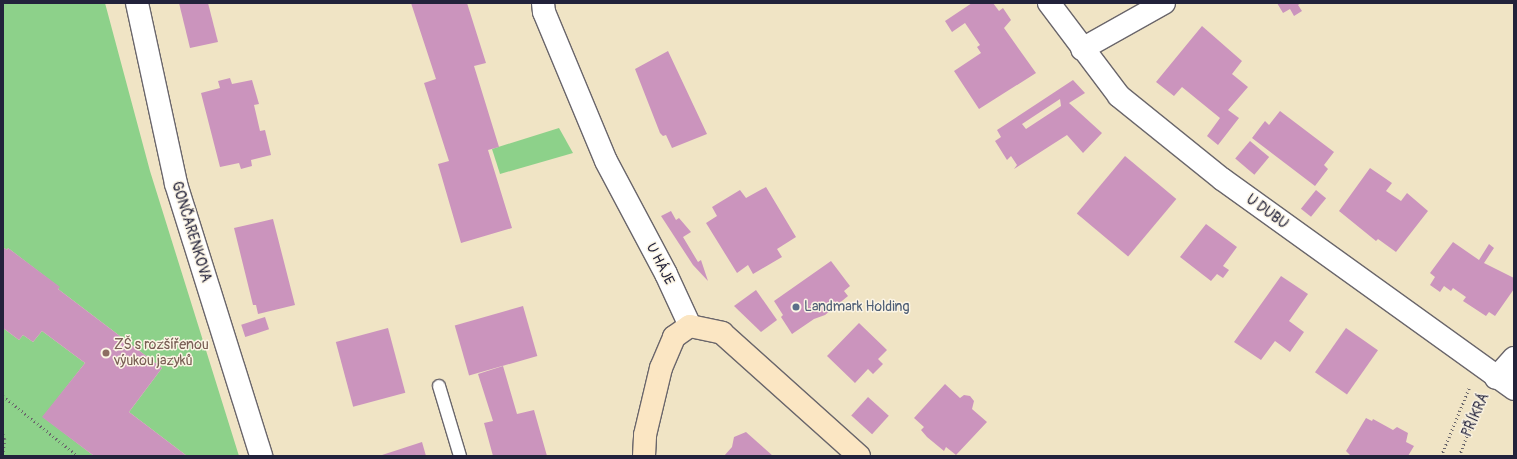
<!DOCTYPE html>
<meta charset="utf-8">
<style>
body{margin:0}
#map{position:relative;width:1517px;height:459px;overflow:hidden;background:#f0e4c5;font-family:Pangolin,sans-serif}
div>[style]{position:absolute}
.green>*{inset:0;background:#8dd18a}
.building>*{inset:0;background:#cb94bd;transform-origin:0 0}
.path>*{height:2.5px;margin-top:-1.25px;transform-origin:0;background:repeating-linear-gradient(90deg,#6a666b 0 1px,transparent 0 4px)}
.roads{filter:drop-shadow(1px 0 #6a666b) drop-shadow(-1px 0 #6a666b) drop-shadow(0 1px #6a666b) drop-shadow(0 -1px #6a666b)}
.lane>*{height:12px;margin:-6px;padding:0 6px;transform-origin:6px;border-radius:6px;background:#fff}
.street>*{height:22px;margin:-11px;padding:0 11px;transform-origin:11px;border-radius:11px;background:#fff}
.secondary>*{height:22px;margin:-11px;padding:0 11px;transform-origin:11px;border-radius:11px;background:#fbe6c3}
.dots>*{width:11px;height:11px;translate:-50% -50%;box-sizing:border-box;border:2px solid #fcf5e5;border-radius:50%}
span{translate:-50% -50%;white-space:nowrap;text-align:center;line-height:1.15;-webkit-text-stroke:3px #fcf5e5;paint-order:stroke}
.street-label{font-size:14px;color:#22223b}
.service-label{font-size:14px;color:#4e5e75}
.left{translate:0 -50%;text-align:left}
.education-label{font-size:14px;color:#785e54}
.frame{position:absolute;inset:0;border:4px solid #22223b;pointer-events:none}
</style>
<div id="map">
<div class="green">
<div style="clip-path:polygon(3px 3px,105px 3px,150px 171px,239px 456px,187px 456px,129px 412px,162px 368px,58px 289px,59px 287px,8px 248px,7px 250px,3px 247px)"></div>
<div style="clip-path:polygon(559px 128px,573px 153px,500px 174px,492px 149px)"></div>
<div style="clip-path:polygon(3px 328px,19px 340px,23px 335px,33px 342px,42px 331px,85px 363px,43px 417px,94px 456px,3px 456px)"></div>
</div>
<div class="building">
<div style="clip-path:polygon(179px 3px,208px 3px,218px 42px,190px 48px)"></div>
<div style="clip-path:polygon(411px 3px,467px 3px,486px 63px,474px 66px,499px 147px,488px 150px,512px 228px,461px 243px,438px 164px,449px 161px,424px 83px,436px 79px)"></div>
<div style="clip-path:polygon(972px 3px,993px 3px,999px 11px,1003px 8px,1011px 20px,1004px 28px,1036px 73px,979px 109px,954px 71px,981px 53px,977px 47px,980px 45px,965px 23px,952px 32px,945px 21px)"></div>
<div style="clip-path:polygon(1277px 3px,1301px 3px,1298px 5px,1302px 11px,1294px 16px,1290px 9px,1283px 13px)"></div>
<div style="clip-path:polygon(1202px 26px,1242px 61px,1232px 74px,1248px 87px,1228px 110px,1239px 118px,1218px 145px,1207px 136px,1220px 118px,1182px 87px,1174px 96px,1156px 82px)"></div>
<div style="clip-path:polygon(668px 51px,707px 134px,672px 148px,666px 135px,663px 136px,660px 133px,635px 69px)"></div>
<div style="clip-path:polygon(230px 78px,232px 84px,252px 80px,259px 104px,254px 105px,260px 131px,265px 130px,271px 155px,251px 160px,252px 166px,241px 169px,239px 163px,220px 167px,201px 93px,220px 88px,218px 81px)"></div>
<div style="clip-path:polygon(evenodd,1073px 80px,1085px 93px,1069px 103px,1102px 133px,1083px 153px,1067px 135px,1014px 169px,1017px 165px,1011px 156px,1007px 160px,995px 141px,1001px 137px,997px 130px,1073px 80px,1060px 99px,1061px 106px,1026px 129px,1022px 124px,1060px 99px)"></div>
<div style="clip-path:polygon(1280px 111px,1334px 152px,1324px 165px,1328px 169px,1315px 186px,1252px 138px,1265px 121px,1269px 125px)"></div>
<div style="left:1250px;top:141px;width:25px;height:23px;rotate:40deg"></div>
<div style="left:1125px;top:156px;width:67px;height:75px;rotate:40deg"></div>
<div style="clip-path:polygon(1370px 168px,1392px 183px,1386px 191px,1401px 201px,1407px 193px,1428px 211px,1396px 252px,1378px 239px,1376px 241px,1339px 211px)"></div>
<div style="clip-path:polygon(766px 187px,796px 237px,777px 249px,782px 257px,753px 274px,748px 265px,737px 273px,706px 223px,717px 216px,712px 207px,740px 190px,746px 198px)"></div>
<div style="left:1316px;top:190px;width:13px;height:24px;rotate:39deg"></div>
<div style="clip-path:polygon(671px 211px,676px 220px,679px 218px,691px 232px,683px 237px,698px 262px,701px 260px,708px 281px,693px 265px,661px 216px)"></div>
<div style="clip-path:polygon(273px 219px,295px 305px,258px 314px,256px 305px,253px 305px,234px 228px)"></div>
<div style="clip-path:polygon(1206px 224px,1237px 247px,1223px 266px,1229px 270px,1223px 278px,1217px 274px,1211px 281px,1180px 257px)"></div>
<div style="clip-path:polygon(1453px 242px,1479px 260px,1489px 244px,1494px 248px,1484px 263px,1514px 278px,1514px 289px,1495px 316px,1489px 312px,1486px 316px,1463px 301px,1466px 297px,1453px 288px,1451px 291px,1444px 286px,1440px 292px,1430px 285px,1435px 277px,1430px 273px)"></div>
<div style="clip-path:polygon(3px 247px,7px 250px,8px 248px,60px 287px,58px 289px,162px 368px,129px 412px,187px 456px,94px 456px,42px 417px,85px 363px,42px 331px,33px 342px,23px 335px,19px 340px,3px 328px)"></div>
<div style="clip-path:polygon(831px 261px,850px 286px,844px 291px,848px 296px,825px 315px,814px 319px,792px 334px,781px 317px,783px 315px,774px 301px)"></div>
<div style="clip-path:polygon(1281px 276px,1308px 294px,1289px 321px,1304px 332px,1290px 352px,1275px 341px,1261px 360px,1234px 342px)"></div>
<div style="clip-path:polygon(756px 290px,777px 320px,761px 332px,734px 306px)"></div>
<div style="left:523px;top:306px;width:52px;height:71px;rotate:74deg"></div>
<div style="left:265px;top:317px;width:13px;height:25px;rotate:72deg"></div>
<div style="clip-path:polygon(859px 323px,887px 350px,878px 359px,883px 364px,873px 374px,868px 369px,855px 383px,827px 356px)"></div>
<div style="left:388px;top:328px;width:67px;height:54px;rotate:75deg"></div>
<div style="left:1346px;top:328px;width:39px;height:54px;rotate:35deg"></div>
<div style="clip-path:polygon(503px 366px,517px 414px,534px 410px,547px 456px,493px 456px,484px 423px,493px 421px,478px 374px)"></div>
<div style="clip-path:polygon(945px 384px,960px 398px,964px 395px,970px 396px,974px 401px,972px 409px,987px 422px,956px 455px,946px 447px,944px 451px,927px 437px,921px 430px,924px 427px,914px 418px)"></div>
<div style="left:868px;top:397px;width:28px;height:25px;rotate:42deg"></div>
<div style="clip-path:polygon(1366px 418px,1372px 421px,1373px 419px,1393px 430px,1397px 427px,1408px 433px,1406px 442px,1414px 446px,1408px 456px,1351px 456px,1346px 451px)"></div>
<div style="clip-path:polygon(746px 432px,773px 456px,724px 456px,732px 447px,734px 437px)"></div>
<div style="clip-path:polygon(422px 442px,426px 456px,379px 456px)"></div>
</div>
<div class="path">
<div style="left:3px;top:396px;width:96px;rotate:38.7deg"></div>
<div style="left:3px;top:434px;width:5px;rotate:68deg"></div>
<div style="left:5px;top:439px;width:17px;rotate:97deg"></div>
<div style="left:1441px;top:456px;width:74px;rotate:-67.6deg"></div>
<div style="left:1459px;top:456px;width:61px;rotate:-68.9deg"></div>
</div>
<div class="roads">
<div class="lane">
<div style="left:439px;top:386px;width:73px;rotate:73.3deg"></div>
</div>
<div class="street">
<div style="left:137px;top:3px;width:185px;rotate:77.8deg"></div>
<div style="left:176px;top:184px;width:285px;rotate:72.6deg"></div>
<div style="left:543px;top:3px;width:9px;rotate:84deg"></div>
<div style="left:544px;top:12px;width:161px;rotate:67.4deg"></div>
<div style="left:606px;top:161px;width:128px;rotate:62deg"></div>
<div style="left:666px;top:274px;width:57px;rotate:65.2deg"></div>
<div style="left:1049px;top:3px;width:116px;rotate:53deg"></div>
<div style="left:1119px;top:96px;width:132px;rotate:38.9deg"></div>
<div style="left:1222px;top:179px;width:360px;rotate:35.7deg"></div>
<div style="left:1082px;top:49px;width:94px;rotate:-29.3deg"></div>
<div style="left:1496px;top:378px;width:27px;rotate:-48deg"></div>
</div>
<div class="secondary">
<div style="left:644px;top:456px;width:21px;rotate:-87deg"></div>
<div style="left:645px;top:435px;width:69px;rotate:-76.6deg"></div>
<div style="left:661px;top:368px;width:34px;rotate:-67deg"></div>
<div style="left:674px;top:337px;width:19px;rotate:-35deg"></div>
<div style="left:690px;top:326px;width:33px;rotate:12deg"></div>
<div style="left:722px;top:333px;width:184px;rotate:41.9deg"></div>
</div>
</div>
<div class="dots">
<div style="left:796px;top:307px;background:#5c6f8a"></div>
<div style="left:106px;top:353px;background:#8d6e63"></div>
</div>
<div class="street-label">
<span style="left:1267px;top:212px;rotate:36deg">U DUBU</span>
<span style="left:191px;top:232px;rotate:73deg">GONČARENKOVA</span>
<span style="left:660px;top:264px;rotate:63deg">U HÁJE</span>
<span style="left:1476px;top:415px;rotate:-66deg">PŘÍKRÁ</span>
</div>
<div class="service-label">
<span class="left" style="left:804px;top:307px">Landmark Holding</span>
</div>
<div class="education-label">
<span class="left" style="left:114px;top:353px">ZŠ s rozšířenou<br>výukou jazyků</span>
</div>
<div class="frame"></div>
</div>
